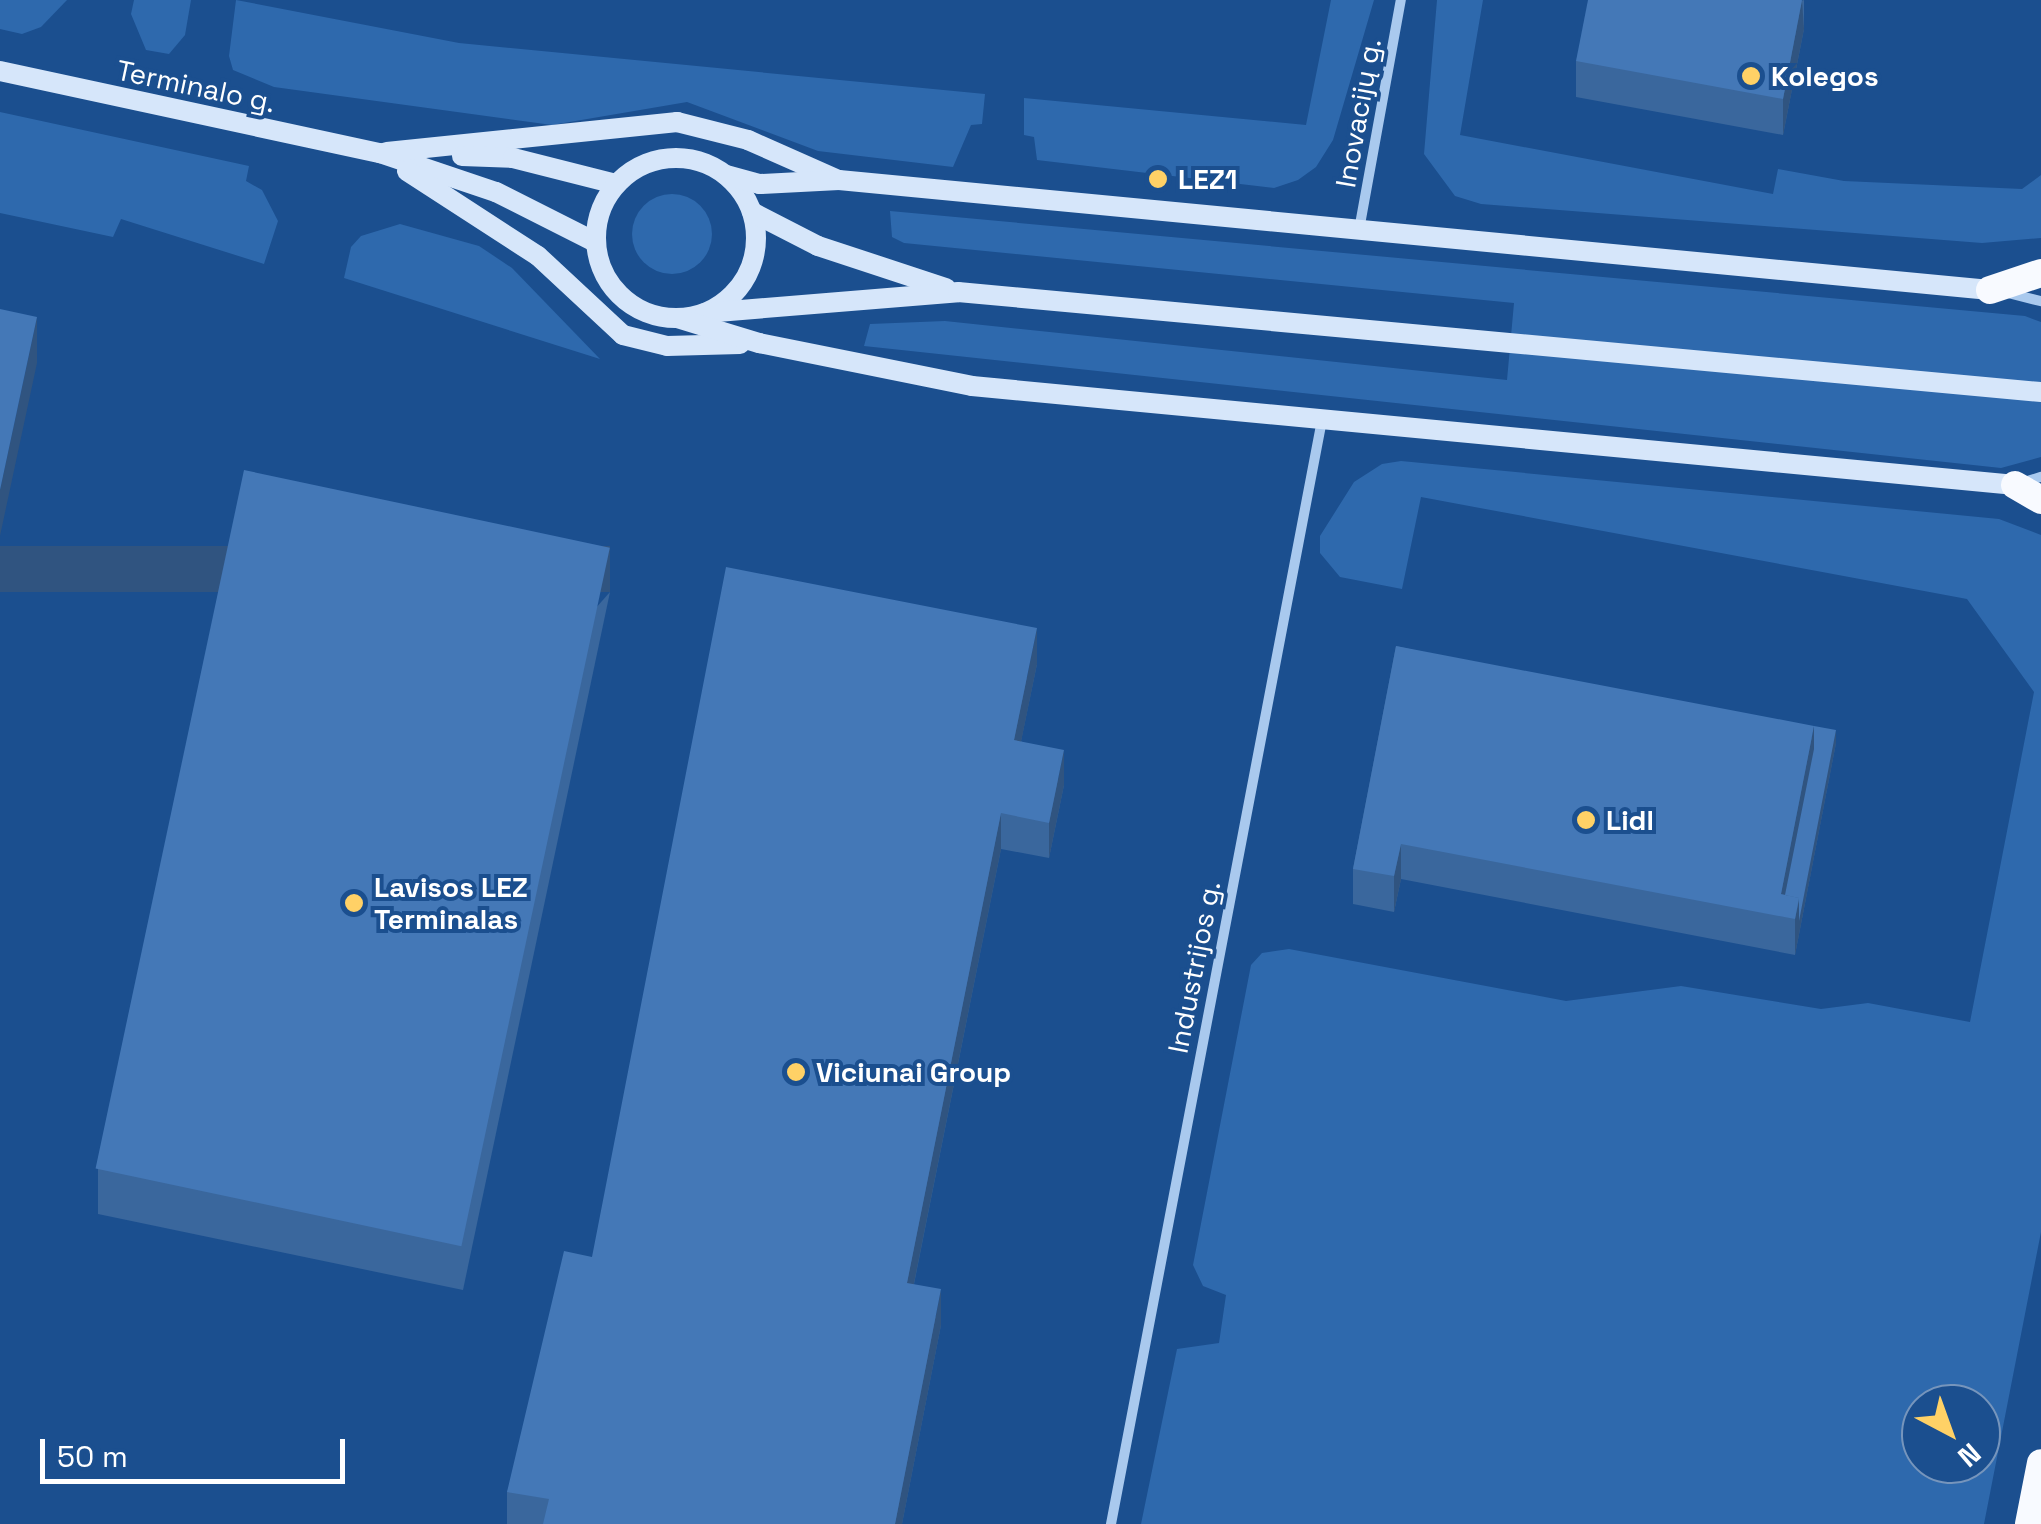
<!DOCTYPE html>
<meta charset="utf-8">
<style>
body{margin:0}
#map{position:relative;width:2041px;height:1524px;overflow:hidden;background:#1b4f8f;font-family:"Space Grotesk",sans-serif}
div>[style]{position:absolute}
.green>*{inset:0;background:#2e69ad}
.round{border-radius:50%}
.minor>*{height:10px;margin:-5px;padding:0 5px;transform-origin:5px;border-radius:5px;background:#a9c9ee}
.secondary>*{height:20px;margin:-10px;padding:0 10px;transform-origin:10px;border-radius:10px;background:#d6e6fa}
.secondary>.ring{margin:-10px;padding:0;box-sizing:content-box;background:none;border:20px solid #d6e6fa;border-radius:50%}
.trunk>*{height:28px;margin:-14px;padding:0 14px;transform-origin:14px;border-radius:14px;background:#f8faff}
.wall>*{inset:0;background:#3a679d}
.shaded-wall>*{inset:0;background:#305480;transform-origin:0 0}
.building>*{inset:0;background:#4478b7;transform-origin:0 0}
.dots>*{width:28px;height:28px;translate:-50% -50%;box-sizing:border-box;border:5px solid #1b4f8f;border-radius:50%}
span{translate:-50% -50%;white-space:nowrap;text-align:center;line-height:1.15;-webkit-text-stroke:8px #1b4f8f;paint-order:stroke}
.poi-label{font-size:28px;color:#fff;font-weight:700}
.left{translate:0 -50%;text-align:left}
.street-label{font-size:28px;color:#fff}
.north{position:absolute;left:1901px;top:1384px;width:100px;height:100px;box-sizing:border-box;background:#1b4f8f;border:2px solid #7695bc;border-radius:50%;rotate:139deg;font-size:28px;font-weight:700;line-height:40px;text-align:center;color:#fff}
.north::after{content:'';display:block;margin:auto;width:35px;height:45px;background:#ffd166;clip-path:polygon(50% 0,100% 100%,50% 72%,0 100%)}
.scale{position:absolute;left:40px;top:1439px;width:305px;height:45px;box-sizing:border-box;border:5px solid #fff;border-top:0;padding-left:12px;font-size:30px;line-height:35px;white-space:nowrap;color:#fff;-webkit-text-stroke:8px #1b4f8f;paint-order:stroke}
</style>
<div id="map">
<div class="green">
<div style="clip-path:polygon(0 0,67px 0,41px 27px,22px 34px,0 29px)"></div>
<div style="clip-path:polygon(134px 0,191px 0,185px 35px,169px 54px,146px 50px,131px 14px)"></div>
<div style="clip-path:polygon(236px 0,459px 43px,985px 94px,982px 124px,971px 125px,953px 167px,818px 151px,687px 102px,552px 125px,274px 87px,233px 70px,229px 56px)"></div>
<div style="clip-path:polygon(1331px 0,1374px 0,1333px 140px,1316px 167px,1298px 180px,1274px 188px,1037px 160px,1034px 137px,1024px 135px,1024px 98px,1306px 125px)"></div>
<div style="clip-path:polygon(1437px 0,1483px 0,1460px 135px,1773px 194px,1778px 169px,1844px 181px,2022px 189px,2041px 175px,2041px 238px,1982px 243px,1481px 204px,1455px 196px,1424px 154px)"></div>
<div style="clip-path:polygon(0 112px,249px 166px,246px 181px,262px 190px,278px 221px,264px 264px,121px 219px,113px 237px,0 213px)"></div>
<div class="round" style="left:632px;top:194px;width:80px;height:80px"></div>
<div style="clip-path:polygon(890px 211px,2025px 316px,2041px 322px,2041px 457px,2001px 468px,864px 346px,870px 324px,945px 321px,1507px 380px,1514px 303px,904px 243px,892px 237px)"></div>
<div style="clip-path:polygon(400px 224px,479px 246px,512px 268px,600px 359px,344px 278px,351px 247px,361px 236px)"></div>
<div style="clip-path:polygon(evenodd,1401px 461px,1999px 519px,2041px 535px,2041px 1232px,1984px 1524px,1141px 1524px,1177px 1349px,1219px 1343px,1226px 1295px,1203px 1286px,1193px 1265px,1251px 965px,1262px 953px,1289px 949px,1566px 1001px,1681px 986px,1821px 1009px,1868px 1003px,1970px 1022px,2034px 692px,1967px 599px,1421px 497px,1402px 589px,1340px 577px,1320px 553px,1320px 536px,1354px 482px,1382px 464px,1401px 461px,1921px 1404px,1981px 1404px,1981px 1464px,1921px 1464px,1921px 1404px)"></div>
</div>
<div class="minor">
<div style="left:1359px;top:230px;width:234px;rotate:-79.7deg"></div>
<div style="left:2008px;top:293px;width:34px;rotate:14deg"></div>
<div style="left:2021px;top:483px;width:21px;rotate:-17deg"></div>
<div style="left:1111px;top:1524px;width:1124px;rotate:-79.18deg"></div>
</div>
<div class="secondary">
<div style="left:0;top:71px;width:389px;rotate:12.2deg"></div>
<div style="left:380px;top:153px;width:122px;rotate:18.6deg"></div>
<div style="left:496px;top:192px;width:111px;rotate:26.8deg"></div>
<div style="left:387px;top:152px;width:292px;rotate:-5.9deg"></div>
<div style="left:677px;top:122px;width:73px;rotate:14.2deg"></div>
<div style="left:748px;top:140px;width:96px;rotate:23.9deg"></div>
<div style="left:462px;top:156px;width:51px;rotate:2.2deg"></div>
<div style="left:513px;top:158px;width:106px;rotate:14.2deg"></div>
<div class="ring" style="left:596px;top:158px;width:140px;height:140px"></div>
<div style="left:407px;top:171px;width:156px;rotate:33deg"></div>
<div style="left:538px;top:256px;width:116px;rotate:42.9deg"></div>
<div style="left:623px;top:335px;width:45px;rotate:14deg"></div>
<div style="left:667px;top:346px;width:73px;rotate:-1.6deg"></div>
<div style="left:726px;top:175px;width:35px;rotate:15deg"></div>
<div style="left:760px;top:184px;width:79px;rotate:-2.9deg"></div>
<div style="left:839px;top:180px;width:1156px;rotate:5.46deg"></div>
<div style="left:752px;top:212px;width:74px;rotate:27.3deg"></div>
<div style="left:818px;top:246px;width:135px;rotate:18.2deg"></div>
<div style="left:705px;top:313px;width:254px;rotate:-4.7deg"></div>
<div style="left:958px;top:292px;width:1088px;rotate:5.28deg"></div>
<div style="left:677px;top:318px;width:86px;rotate:17deg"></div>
<div style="left:759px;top:343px;width:217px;rotate:11.4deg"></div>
<div style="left:972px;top:386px;width:1048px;rotate:5.42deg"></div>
</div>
<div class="trunk">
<div style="left:1990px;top:290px;width:54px;rotate:-18.4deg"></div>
<div style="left:2015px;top:485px;width:30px;rotate:30deg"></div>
<div style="left:2029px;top:1524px;width:62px;rotate:-78.9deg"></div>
</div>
<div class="wall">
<div style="clip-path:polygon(1804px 0,1804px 29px,1783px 135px,1576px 97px,1576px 61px)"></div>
<div style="clip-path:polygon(610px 592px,463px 1290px,98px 1214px,98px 1169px)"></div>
<div style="clip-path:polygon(1396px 646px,1836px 743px,1795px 955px,1401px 879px,1394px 912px,1353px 904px,1353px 869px)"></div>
<div style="clip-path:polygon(1037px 664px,1021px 741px,1064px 785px,1049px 858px,1001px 849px,914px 1284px,941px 1325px,902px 1524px,507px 1524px,507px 1492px,592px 1257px)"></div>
</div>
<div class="shaded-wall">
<div style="clip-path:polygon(1802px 0,1804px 29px,1783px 135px,1783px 99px)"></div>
<div style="clip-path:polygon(37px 317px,37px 363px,0 536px,0 490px)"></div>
<div style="left:610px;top:546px;width:46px;height:714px;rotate:90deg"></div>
<div style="clip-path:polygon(1037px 628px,1037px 664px,1014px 776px,1014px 740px)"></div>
<div style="clip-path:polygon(1814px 726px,1814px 761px,1783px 917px,1781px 894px)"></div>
<div style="clip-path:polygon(1836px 730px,1836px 743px,1795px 955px,1795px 919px)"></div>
<div style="clip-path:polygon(1064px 750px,1064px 785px,1049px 858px,1049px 823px)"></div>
<div style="clip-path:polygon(1001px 813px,1001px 849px,907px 1318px,907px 1283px)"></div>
<div style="clip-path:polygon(1401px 844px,1401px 879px,1394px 912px,1394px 876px)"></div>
<div style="clip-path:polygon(941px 1289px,941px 1325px,902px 1524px,895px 1524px)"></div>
</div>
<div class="building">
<div style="clip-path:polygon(1588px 0,1802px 0,1783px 99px,1576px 61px)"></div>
<div style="clip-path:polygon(0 309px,37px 317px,0 490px)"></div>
<div style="left:244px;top:470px;width:374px;height:714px;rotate:12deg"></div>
<div style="clip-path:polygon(726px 567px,1037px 628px,1014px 740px,1064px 750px,1049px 823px,1001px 813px,907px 1283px,941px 1289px,895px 1524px,543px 1524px,549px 1499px,507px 1492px,564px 1251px,592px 1257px)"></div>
<div style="clip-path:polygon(1396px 646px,1814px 726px,1781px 894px,1799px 898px,1795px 919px,1401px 844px,1394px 876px,1353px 869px)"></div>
<div style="clip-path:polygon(1814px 726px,1836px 730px,1799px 921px,1799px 898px,1785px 895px,1814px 749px)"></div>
</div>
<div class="dots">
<div style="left:1751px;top:76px;background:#ffd166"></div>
<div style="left:1158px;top:179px;background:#ffd166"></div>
<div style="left:1586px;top:820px;background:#ffd166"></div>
<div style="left:354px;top:903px;background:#ffd166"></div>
<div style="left:796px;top:1072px;background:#ffd166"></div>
</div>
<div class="poi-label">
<span class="left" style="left:1771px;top:76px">Kolegos</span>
<span class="left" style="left:1178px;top:179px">LEZ1</span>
<span class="left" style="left:1606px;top:820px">Lidl</span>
<span class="left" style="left:374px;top:903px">Lavisos LEZ<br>Terminalas</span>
<span class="left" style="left:816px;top:1072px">Viciunai Group</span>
</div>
<div class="street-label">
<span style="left:196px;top:86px;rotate:12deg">Terminalo g.</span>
<span style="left:1358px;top:113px;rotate:-80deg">Inovacijų g.</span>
<span style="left:1194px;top:967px;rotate:-79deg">Industrijos g.</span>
</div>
<div class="north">N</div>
<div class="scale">50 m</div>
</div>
